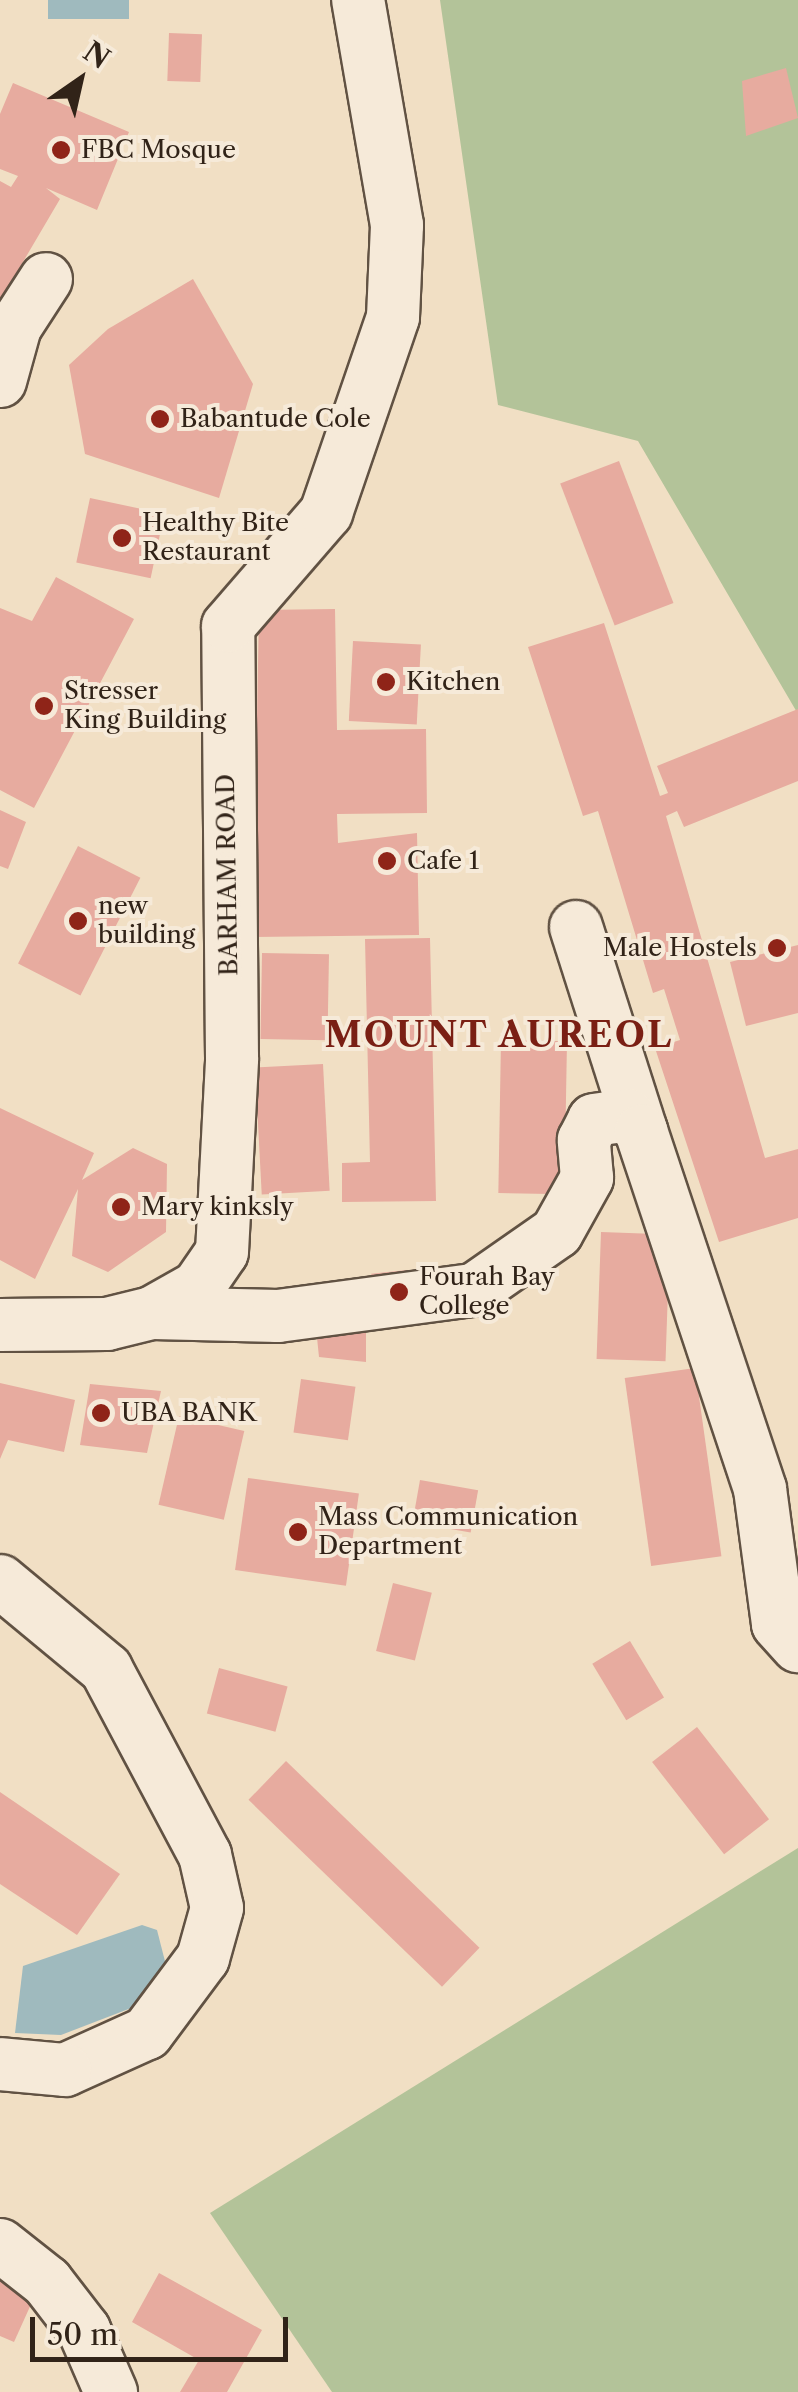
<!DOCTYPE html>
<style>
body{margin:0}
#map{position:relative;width:798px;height:2392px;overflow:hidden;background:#f1dfc4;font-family:"Libre Caslon Text",serif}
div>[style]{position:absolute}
.green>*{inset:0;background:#b3c399}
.water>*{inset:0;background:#9fbabe;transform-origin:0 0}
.building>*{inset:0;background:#e7ab9f;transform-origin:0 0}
.roads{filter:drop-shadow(2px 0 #615243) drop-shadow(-2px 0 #615243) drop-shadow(0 2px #615243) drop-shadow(0 -2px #615243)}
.minor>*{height:52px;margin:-26px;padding:0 26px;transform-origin:26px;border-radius:26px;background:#f6ead9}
.dots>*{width:28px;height:28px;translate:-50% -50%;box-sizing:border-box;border:5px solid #f6ead9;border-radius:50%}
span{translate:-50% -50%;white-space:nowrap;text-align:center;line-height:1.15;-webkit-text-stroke:8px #f6ead9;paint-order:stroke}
.poi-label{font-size:25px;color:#312318}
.left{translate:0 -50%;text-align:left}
.right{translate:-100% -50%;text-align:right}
.street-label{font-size:25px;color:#312318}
.district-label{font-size:35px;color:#7a1f14;font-weight:700;letter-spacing:2.5px}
.north{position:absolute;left:30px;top:30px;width:100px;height:100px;-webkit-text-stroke:8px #f6ead9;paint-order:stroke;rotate:34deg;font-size:28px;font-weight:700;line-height:40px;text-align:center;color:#312318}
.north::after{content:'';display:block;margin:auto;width:35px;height:45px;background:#312318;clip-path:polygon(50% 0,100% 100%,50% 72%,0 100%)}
.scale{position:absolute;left:30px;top:2317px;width:258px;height:45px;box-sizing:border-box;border:5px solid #312318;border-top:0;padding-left:12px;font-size:30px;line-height:35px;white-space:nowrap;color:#312318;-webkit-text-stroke:8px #f6ead9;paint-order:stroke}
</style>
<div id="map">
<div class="green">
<div style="clip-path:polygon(440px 0,798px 0,798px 714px,638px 441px,498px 405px)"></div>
<div style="clip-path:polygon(798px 1848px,798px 2392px,332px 2392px,210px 2213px)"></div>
</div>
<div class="water">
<div style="left:48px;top:0;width:81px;height:19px"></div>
<div style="clip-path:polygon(142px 1925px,157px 1930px,168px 1973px,152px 2000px,61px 2035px,15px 2033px,23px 1966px)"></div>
</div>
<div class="building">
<div style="left:169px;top:33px;width:33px;height:48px;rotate:2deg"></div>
<div style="clip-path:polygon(786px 68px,798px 118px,746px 136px,742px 81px)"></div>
<div style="clip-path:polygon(13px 83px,129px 132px,97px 210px,46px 188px,60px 199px,0 301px,0 181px,11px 187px,18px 176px,0 169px,0 114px)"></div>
<div style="clip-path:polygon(193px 279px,253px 384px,219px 498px,85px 454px,69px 365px,108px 329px)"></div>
<div style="left:619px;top:461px;width:152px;height:63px;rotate:69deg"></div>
<div style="left:90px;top:498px;width:76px;height:66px;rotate:12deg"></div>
<div style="clip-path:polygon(56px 577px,134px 619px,34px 808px,0 790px,0 608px,32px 621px)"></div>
<div style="clip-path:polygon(335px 609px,337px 730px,426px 729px,427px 813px,337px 814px,338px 843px,417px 833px,419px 935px,253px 937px,259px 610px)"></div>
<div style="clip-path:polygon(604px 623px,660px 796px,668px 793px,657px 766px,798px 709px,798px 781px,684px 827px,677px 811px,666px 816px,765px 1158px,798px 1149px,798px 1218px,719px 1242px,655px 1048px,680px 1040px,664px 989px,653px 993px,598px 811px,583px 816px,528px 647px)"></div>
<div style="left:353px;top:641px;width:68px;height:80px;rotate:3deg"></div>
<div style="clip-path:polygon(0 810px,26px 822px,8px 869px,0 866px)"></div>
<div style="left:78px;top:846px;width:70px;height:132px;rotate:27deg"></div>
<div style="clip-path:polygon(430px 938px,436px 1201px,342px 1202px,342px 1163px,370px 1162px,365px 939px)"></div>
<div style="clip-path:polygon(798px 945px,798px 1013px,746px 1026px,730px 962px)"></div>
<div style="left:262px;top:953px;width:67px;height:86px;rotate:1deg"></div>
<div style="left:501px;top:1040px;width:66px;height:153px;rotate:1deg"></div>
<div style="left:323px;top:1064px;width:127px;height:68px;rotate:87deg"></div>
<div style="clip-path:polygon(0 1108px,94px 1153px,82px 1180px,133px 1148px,167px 1164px,166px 1232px,108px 1272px,72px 1256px,78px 1189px,35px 1279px,0 1260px)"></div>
<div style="left:601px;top:1232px;width:69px;height:127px;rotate:2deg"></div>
<div style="left:407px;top:1270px;width:19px;height:36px;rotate:84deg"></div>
<div style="clip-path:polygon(316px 1328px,366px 1329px,366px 1362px,319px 1357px)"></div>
<div style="left:695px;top:1368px;width:190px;height:71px;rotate:82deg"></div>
<div style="left:301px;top:1379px;width:55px;height:54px;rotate:8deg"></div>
<div style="clip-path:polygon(0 1383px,75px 1400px,64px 1452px,8px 1440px,0 1459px)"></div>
<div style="clip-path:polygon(90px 1384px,161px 1391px,147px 1453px,80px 1445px)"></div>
<div style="left:179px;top:1416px;width:67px;height:91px;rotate:13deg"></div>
<div style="left:248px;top:1478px;width:112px;height:93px;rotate:8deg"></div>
<div style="left:420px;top:1480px;width:59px;height:43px;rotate:10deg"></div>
<div style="left:393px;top:1583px;width:40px;height:70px;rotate:14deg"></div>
<div style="left:630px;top:1641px;width:66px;height:44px;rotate:59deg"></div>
<div style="left:219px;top:1668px;width:71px;height:47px;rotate:15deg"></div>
<div style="left:697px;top:1727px;width:117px;height:57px;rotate:52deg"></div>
<div style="left:286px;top:1761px;width:269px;height:54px;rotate:44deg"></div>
<div style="clip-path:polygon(0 1792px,120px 1874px,77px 1935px,0 1884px)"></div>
<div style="clip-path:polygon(159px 2273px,262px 2330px,227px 2392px,180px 2392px,199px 2360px,132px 2322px)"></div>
<div style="clip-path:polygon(0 2274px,37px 2291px,14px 2342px,0 2336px)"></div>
</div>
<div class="roads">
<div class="minor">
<div style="left:0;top:381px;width:56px;rotate:-74.5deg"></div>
<div style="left:15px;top:327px;width:57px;rotate:-57.1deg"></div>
<div style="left:576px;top:927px;width:214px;rotate:72.3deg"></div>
<div style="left:153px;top:1313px;width:125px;rotate:1.4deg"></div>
<div style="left:278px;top:1316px;width:198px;rotate:-7.6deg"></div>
<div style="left:474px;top:1290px;width:101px;rotate:-34.9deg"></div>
<div style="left:557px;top:1232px;width:62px;rotate:-60.9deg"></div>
<div style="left:587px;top:1178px;width:38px;rotate:-95deg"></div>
<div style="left:584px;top:1140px;width:22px;rotate:-63deg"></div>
<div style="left:594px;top:1120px;width:34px;rotate:-8deg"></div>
<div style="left:628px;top:1115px;width:21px;rotate:51deg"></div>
<div style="left:641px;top:1131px;width:377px;rotate:71.6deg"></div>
<div style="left:760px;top:1489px;width:136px;rotate:82.4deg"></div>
<div style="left:778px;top:1624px;width:30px;rotate:48deg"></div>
<div style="left:0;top:1325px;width:107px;rotate:-0.5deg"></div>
<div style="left:107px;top:1324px;width:46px;rotate:-13.7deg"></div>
<div style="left:152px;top:1313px;width:53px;rotate:-29.5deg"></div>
<div style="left:198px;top:1287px;width:42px;rotate:-55.6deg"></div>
<div style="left:222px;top:1252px;width:194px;rotate:-87deg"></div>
<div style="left:232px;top:1058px;width:432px;rotate:-90.5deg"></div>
<div style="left:228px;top:626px;width:150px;rotate:-49.1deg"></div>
<div style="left:326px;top:513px;width:207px;rotate:-71.1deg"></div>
<div style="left:393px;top:317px;width:92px;rotate:-87.5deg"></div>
<div style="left:397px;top:225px;width:228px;rotate:-99.8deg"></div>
<div style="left:0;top:1581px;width:138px;rotate:39.7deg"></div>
<div style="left:106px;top:1669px;width:211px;rotate:62deg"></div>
<div style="left:205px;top:1855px;width:54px;rotate:77.2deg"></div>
<div style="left:217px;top:1908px;width:52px;rotate:105.6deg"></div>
<div style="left:203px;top:1958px;width:94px;rotate:126.7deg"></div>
<div style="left:147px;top:2033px;width:90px;rotate:155.7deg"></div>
<div style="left:65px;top:2070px;width:65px;rotate:-174.7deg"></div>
<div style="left:0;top:2245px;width:60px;rotate:38.2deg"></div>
<div style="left:47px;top:2282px;width:61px;rotate:52.4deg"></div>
<div style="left:84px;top:2330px;width:68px;rotate:66.5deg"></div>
</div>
</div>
<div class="dots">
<div style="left:61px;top:150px;background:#8f2418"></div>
<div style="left:160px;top:419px;background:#8f2418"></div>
<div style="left:122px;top:538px;background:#8f2418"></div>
<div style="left:386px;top:682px;background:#8f2418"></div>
<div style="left:44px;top:706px;background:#8f2418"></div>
<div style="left:387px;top:861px;background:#8f2418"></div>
<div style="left:78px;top:921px;background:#8f2418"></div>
<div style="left:777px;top:948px;background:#8f2418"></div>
<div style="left:121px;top:1207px;background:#8f2418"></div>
<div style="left:399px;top:1292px;background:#8f2418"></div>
<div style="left:101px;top:1413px;background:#8f2418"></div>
<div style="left:298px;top:1532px;background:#8f2418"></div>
</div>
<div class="poi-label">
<span class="left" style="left:81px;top:150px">FBC Mosque</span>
<span class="left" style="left:180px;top:419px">Babantude Cole</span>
<span class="left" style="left:142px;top:538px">Healthy Bite<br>Restaurant</span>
<span class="left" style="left:406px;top:682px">Kitchen</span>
<span class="left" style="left:64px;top:706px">Stresser<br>King Building</span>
<span class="left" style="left:407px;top:861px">Cafe 1</span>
<span class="left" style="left:98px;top:921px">new<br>building</span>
<span class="right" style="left:757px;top:948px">Male Hostels</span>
<span class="left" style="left:141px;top:1207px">Mary kinksly</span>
<span class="left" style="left:419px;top:1292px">Fourah Bay<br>College</span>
<span class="left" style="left:121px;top:1413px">UBA BANK</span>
<span class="left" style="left:318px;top:1532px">Mass Communication<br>Department</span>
</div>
<div class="street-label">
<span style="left:228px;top:875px;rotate:-91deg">BARHAM ROAD</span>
</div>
<div class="district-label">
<span style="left:499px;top:1035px">MOUNT AUREOL</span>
</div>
<div class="north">N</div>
<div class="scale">50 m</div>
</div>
